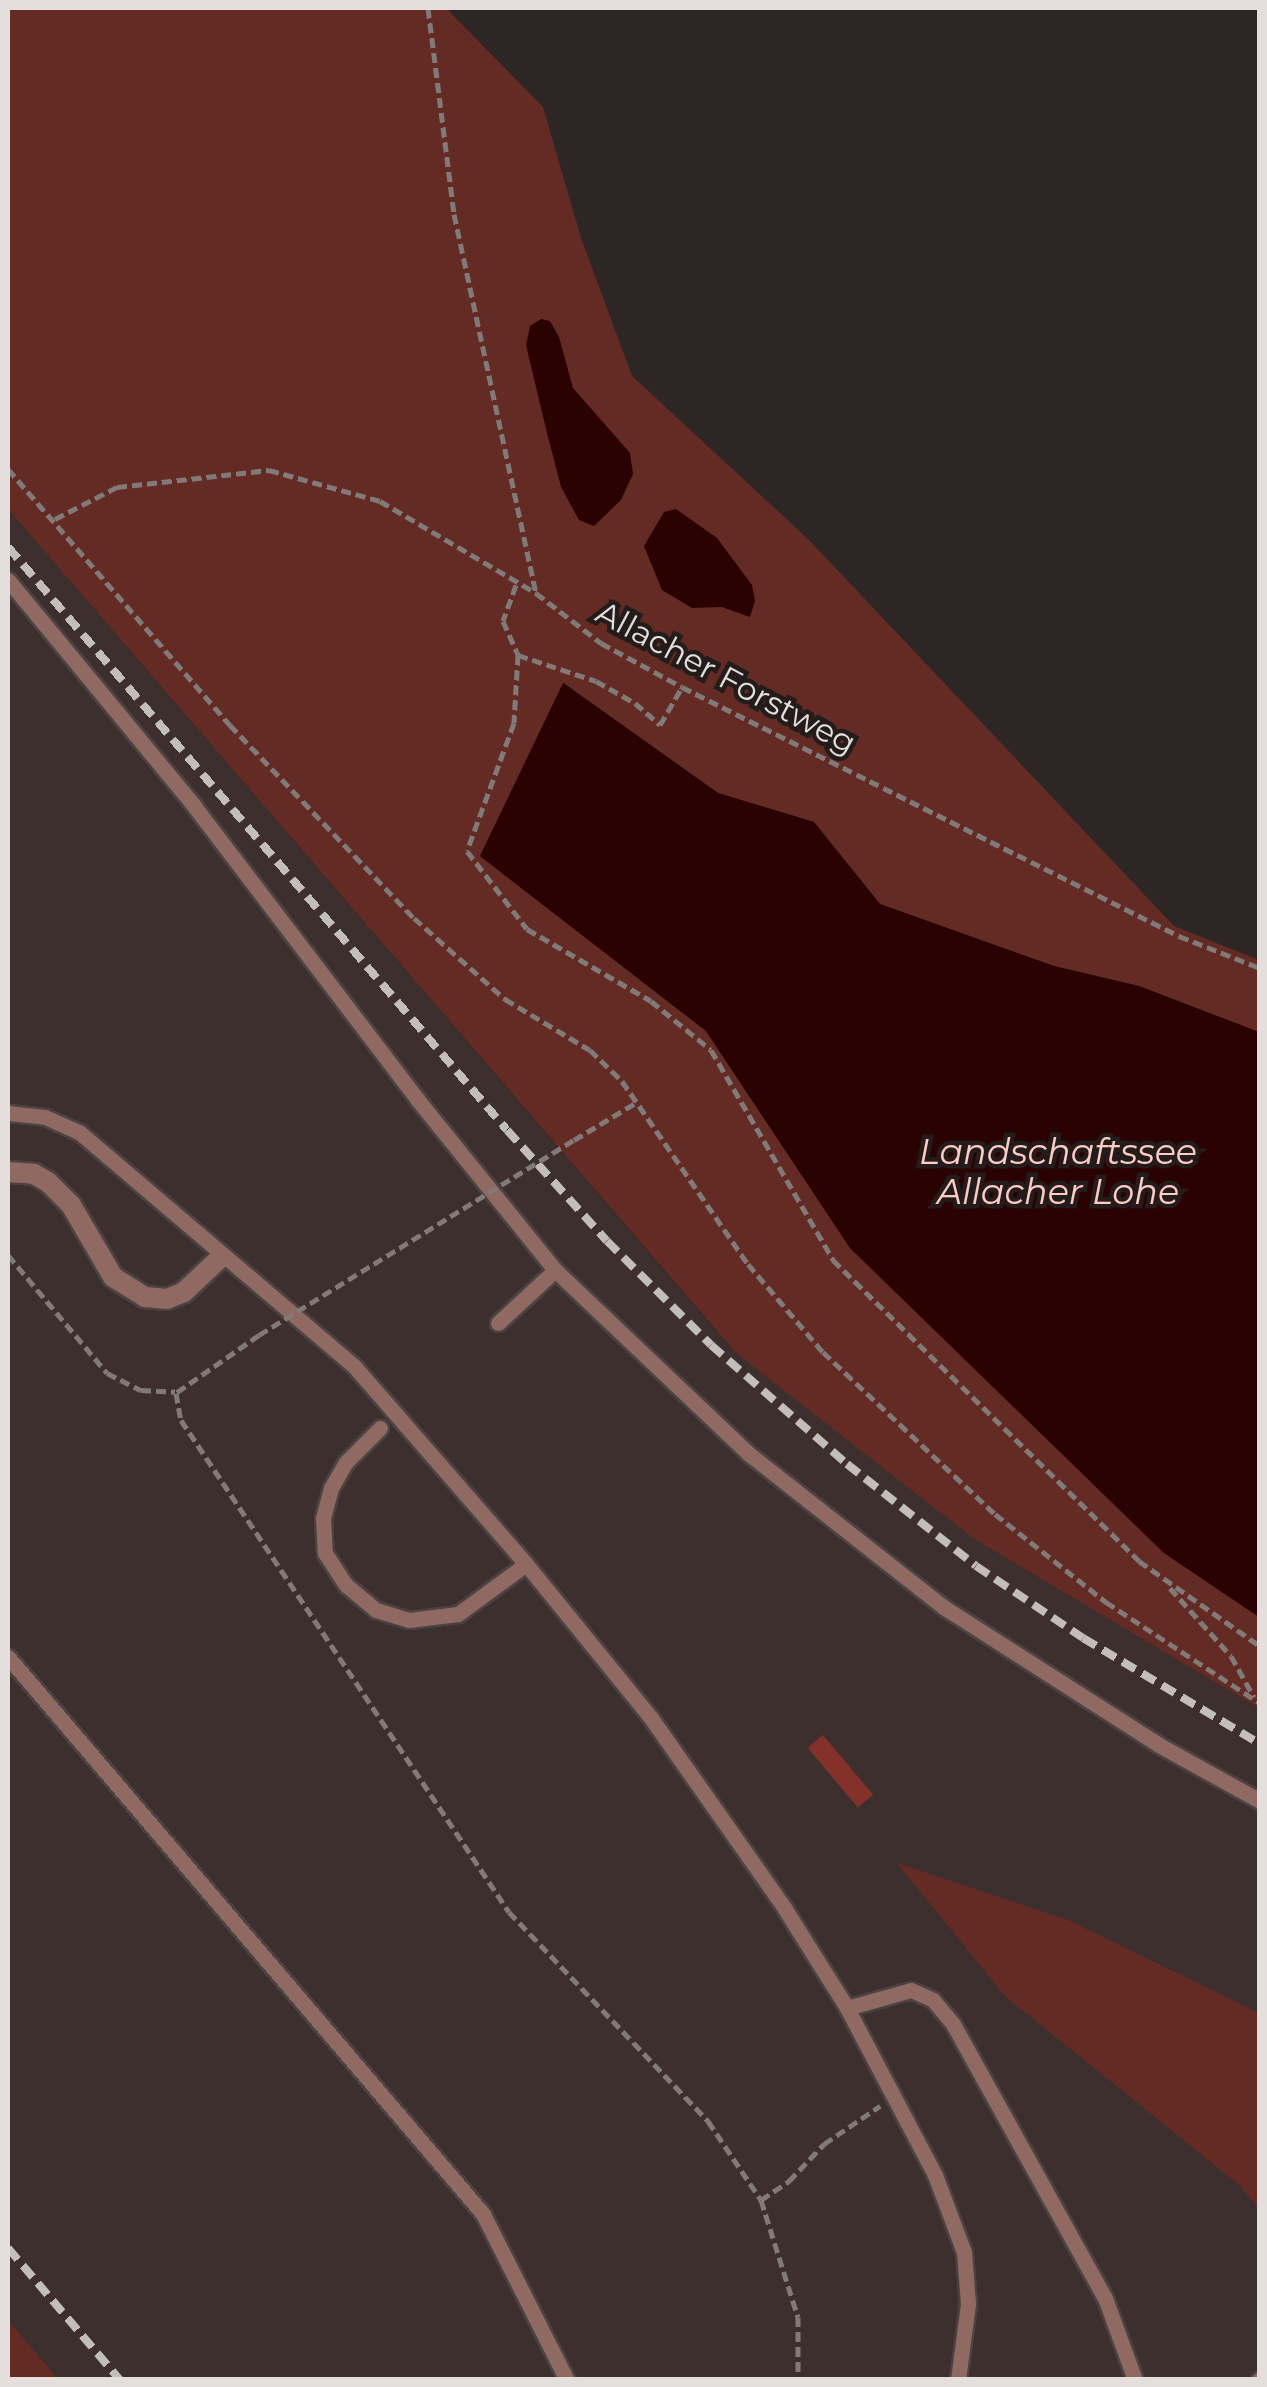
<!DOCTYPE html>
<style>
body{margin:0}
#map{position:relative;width:1267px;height:2387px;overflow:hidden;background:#2e2625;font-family:Montserrat,sans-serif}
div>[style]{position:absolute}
.built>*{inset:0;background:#3d2f2d}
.green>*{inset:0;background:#642b25}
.water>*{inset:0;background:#2b0202}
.building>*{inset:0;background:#84312a;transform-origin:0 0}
.path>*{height:5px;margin-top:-2.5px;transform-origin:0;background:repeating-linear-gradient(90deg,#817a79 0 10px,transparent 0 15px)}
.roads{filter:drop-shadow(2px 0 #4b4342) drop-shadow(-2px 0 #4b4342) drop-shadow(0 2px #4b4342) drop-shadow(0 -2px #4b4342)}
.service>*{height:15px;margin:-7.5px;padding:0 7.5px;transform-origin:7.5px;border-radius:7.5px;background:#916963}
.minor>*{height:20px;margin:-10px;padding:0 10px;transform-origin:10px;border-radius:10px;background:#916963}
.rail>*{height:8px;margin-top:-4px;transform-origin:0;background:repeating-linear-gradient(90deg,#c3bdbc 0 15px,transparent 0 23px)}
.path-bridge>*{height:5px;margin-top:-2.5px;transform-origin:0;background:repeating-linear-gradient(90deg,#817a79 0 10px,transparent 0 15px)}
span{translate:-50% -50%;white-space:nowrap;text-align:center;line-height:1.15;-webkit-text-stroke:9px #241c1b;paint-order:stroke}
.street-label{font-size:32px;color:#e4dedd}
.water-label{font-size:35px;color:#ffccc5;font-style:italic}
.frame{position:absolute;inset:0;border:10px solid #e4dedd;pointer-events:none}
</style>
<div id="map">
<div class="built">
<div style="clip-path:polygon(8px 509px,730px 1347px,974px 1539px,1259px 1708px,1259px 2379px,14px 2380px,8px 2372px)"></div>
</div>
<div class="green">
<div style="clip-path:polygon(8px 8px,446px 8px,543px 107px,581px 238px,632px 376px,808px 539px,1174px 926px,1259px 960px,1259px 1032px,1139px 986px,1054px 966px,880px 904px,814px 822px,718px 793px,564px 683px,480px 856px,706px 1031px,850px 1248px,1164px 1553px,1259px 1617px,1259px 1708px,974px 1539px,735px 1352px,8px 509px)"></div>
<div style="clip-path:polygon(897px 1863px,1068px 1920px,1259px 2013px,1259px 2208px,1238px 2184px,1005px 1996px)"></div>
<div style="clip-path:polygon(8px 2320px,58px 2379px,8px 2379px)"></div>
</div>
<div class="water">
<div style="clip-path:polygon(541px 319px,550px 321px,559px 337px,573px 388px,630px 453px,633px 474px,621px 500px,594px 526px,579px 520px,561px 487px,547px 433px,526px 345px,530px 326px)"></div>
<div style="clip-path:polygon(676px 509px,717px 538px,752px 585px,755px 601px,750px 617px,722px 607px,692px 608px,662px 590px,644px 546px,664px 512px)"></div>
<div style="clip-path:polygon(563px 683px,718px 793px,814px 822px,880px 904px,1054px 966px,1139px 986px,1259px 1032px,1259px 1617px,1164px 1553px,850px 1248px,706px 1031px,480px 856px)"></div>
</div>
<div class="building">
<div style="left:823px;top:1735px;width:78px;height:20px;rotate:50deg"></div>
</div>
<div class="path">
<div style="left:428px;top:8px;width:208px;rotate:82.8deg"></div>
<div style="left:454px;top:214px;width:388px;rotate:77.8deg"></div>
<div style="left:8px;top:469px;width:339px;rotate:49.1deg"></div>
<div style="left:230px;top:725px;width:267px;rotate:46.4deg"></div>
<div style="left:414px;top:918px;width:122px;rotate:41.7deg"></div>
<div style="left:505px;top:999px;width:99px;rotate:31deg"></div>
<div style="left:590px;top:1050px;width:45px;rotate:44.1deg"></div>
<div style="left:622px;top:1081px;width:222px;rotate:55.5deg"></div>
<div style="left:748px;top:1264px;width:116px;rotate:49.6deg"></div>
<div style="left:823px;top:1352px;width:236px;rotate:43.3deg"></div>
<div style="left:995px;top:1514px;width:142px;rotate:38.4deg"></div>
<div style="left:1106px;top:1602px;width:184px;rotate:33.3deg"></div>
<div style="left:55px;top:519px;width:70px;rotate:-27.3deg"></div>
<div style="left:117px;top:487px;width:153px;rotate:-6.4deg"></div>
<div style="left:269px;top:470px;width:115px;rotate:15.6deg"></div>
<div style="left:380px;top:501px;width:181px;rotate:30.5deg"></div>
<div style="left:536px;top:593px;width:82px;rotate:37.6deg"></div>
<div style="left:601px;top:643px;width:92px;rotate:28.5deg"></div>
<div style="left:682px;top:687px;width:556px;rotate:26.61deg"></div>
<div style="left:1179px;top:936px;width:87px;rotate:21.6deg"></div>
<div style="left:516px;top:585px;width:38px;rotate:110deg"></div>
<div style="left:503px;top:621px;width:37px;rotate:66deg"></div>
<div style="left:518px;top:655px;width:68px;rotate:93.4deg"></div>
<div style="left:514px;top:723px;width:136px;rotate:110.2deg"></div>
<div style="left:467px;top:851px;width:98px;rotate:52.4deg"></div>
<div style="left:527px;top:929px;width:143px;rotate:30.1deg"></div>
<div style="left:651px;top:1001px;width:77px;rotate:39.2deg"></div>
<div style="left:711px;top:1050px;width:243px;rotate:59.8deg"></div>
<div style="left:833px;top:1260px;width:429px;rotate:44.5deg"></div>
<div style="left:1139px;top:1561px;width:148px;rotate:35.1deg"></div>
<div style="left:518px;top:655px;width:82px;rotate:18.4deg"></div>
<div style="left:596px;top:681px;width:45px;rotate:29.4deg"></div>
<div style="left:635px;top:703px;width:33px;rotate:41deg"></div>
<div style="left:660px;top:725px;width:44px;rotate:-59.9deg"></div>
<div style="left:574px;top:1140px;width:74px;rotate:-31.1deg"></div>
<div style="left:8px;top:1255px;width:154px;rotate:50deg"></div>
<div style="left:107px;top:1373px;width:38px;rotate:27deg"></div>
<div style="left:141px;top:1390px;width:34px;rotate:3deg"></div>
<div style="left:259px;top:1335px;width:101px;rotate:145.1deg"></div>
<div style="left:176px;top:1393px;width:27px;rotate:80deg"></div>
<div style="left:181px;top:1420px;width:591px;rotate:56.31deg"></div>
<div style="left:509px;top:1912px;width:289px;rotate:46.4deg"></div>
<div style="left:708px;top:2121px;width:95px;rotate:56.1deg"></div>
<div style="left:761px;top:2200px;width:123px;rotate:72.5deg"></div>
<div style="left:798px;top:2317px;width:63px;rotate:90deg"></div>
<div style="left:1170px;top:1588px;width:91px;rotate:48.1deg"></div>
<div style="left:1231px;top:1656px;width:47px;rotate:60.7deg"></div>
<div style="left:761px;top:2200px;width:34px;rotate:-34deg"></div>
<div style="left:789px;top:2181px;width:51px;rotate:-46.6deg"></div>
<div style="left:824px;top:2144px;width:68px;rotate:-34.2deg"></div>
</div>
<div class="roads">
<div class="service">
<div style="left:8px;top:580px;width:293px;rotate:50.5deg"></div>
<div style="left:194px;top:806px;width:368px;rotate:52.7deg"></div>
<div style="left:417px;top:1099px;width:220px;rotate:51.1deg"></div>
<div style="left:555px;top:1270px;width:267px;rotate:43.5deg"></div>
<div style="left:749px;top:1454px;width:249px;rotate:38.2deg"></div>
<div style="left:945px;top:1608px;width:254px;rotate:32.6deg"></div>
<div style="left:1159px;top:1745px;width:115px;rotate:29deg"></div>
<div style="left:8px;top:1113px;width:37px;rotate:6deg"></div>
<div style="left:45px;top:1117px;width:37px;rotate:24deg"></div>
<div style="left:79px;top:1132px;width:361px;rotate:40.4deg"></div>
<div style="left:354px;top:1366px;width:262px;rotate:49deg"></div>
<div style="left:526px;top:1564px;width:198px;rotate:50.9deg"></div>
<div style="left:651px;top:1718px;width:233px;rotate:54.9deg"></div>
<div style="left:785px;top:1909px;width:117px;rotate:57.9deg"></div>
<div style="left:847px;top:2008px;width:189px;rotate:62.2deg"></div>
<div style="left:935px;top:2175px;width:82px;rotate:69.4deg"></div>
<div style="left:964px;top:2252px;width:52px;rotate:85.6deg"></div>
<div style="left:968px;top:2304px;width:77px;rotate:97.5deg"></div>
<div style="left:498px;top:1323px;width:78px;rotate:-42.9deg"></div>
<div style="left:380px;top:1428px;width:48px;rotate:135deg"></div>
<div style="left:346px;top:1462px;width:30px;rotate:120deg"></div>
<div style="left:331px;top:1488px;width:31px;rotate:105deg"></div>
<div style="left:323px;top:1518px;width:35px;rotate:87deg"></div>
<div style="left:325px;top:1553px;width:38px;rotate:57deg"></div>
<div style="left:346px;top:1585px;width:39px;rotate:40deg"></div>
<div style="left:376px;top:1610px;width:34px;rotate:17deg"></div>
<div style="left:409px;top:1620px;width:49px;rotate:-7deg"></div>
<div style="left:458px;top:1614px;width:84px;rotate:-36.3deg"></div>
<div style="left:8px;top:1657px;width:732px;rotate:49.54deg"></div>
<div style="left:483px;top:2214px;width:186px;rotate:63.2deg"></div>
<div style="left:847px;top:2008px;width:66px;rotate:-15.7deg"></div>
<div style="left:911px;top:1990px;width:24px;rotate:24deg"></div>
<div style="left:933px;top:2000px;width:31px;rotate:50deg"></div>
<div style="left:953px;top:2024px;width:313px;rotate:61deg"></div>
<div style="left:1105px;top:2298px;width:87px;rotate:69.9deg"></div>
<div style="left:1259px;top:2380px;width:1px;rotate:-45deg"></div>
</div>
<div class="minor">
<div style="left:8px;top:1172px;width:26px;rotate:4deg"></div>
<div style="left:34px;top:1174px;width:16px;rotate:30deg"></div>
<div style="left:48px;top:1182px;width:33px;rotate:45deg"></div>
<div style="left:71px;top:1205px;width:83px;rotate:59.7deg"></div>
<div style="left:113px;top:1277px;width:38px;rotate:32deg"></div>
<div style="left:145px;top:1297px;width:22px;rotate:5deg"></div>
<div style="left:167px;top:1299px;width:18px;rotate:-22deg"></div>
<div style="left:184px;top:1292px;width:51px;rotate:-43.4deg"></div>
</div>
</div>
<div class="rail">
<div style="left:8px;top:547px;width:767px;rotate:49.44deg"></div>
<div style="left:507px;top:1130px;width:149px;rotate:48deg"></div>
<div style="left:607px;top:1241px;width:147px;rotate:45deg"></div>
<div style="left:711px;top:1345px;width:181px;rotate:41.2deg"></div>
<div style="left:847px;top:1464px;width:164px;rotate:38.3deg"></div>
<div style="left:976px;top:1566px;width:129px;rotate:33.9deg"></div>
<div style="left:1083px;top:1638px;width:206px;rotate:30.9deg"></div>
<div style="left:8px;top:2248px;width:173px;rotate:49.7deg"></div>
</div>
<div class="path-bridge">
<div style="left:259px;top:1335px;width:370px;rotate:-31.8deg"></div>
</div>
<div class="street-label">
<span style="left:726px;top:678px;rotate:28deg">Allacher Forstweg</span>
</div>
<div class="water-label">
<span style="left:1058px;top:1172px">Landschaftssee<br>Allacher Lohe</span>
</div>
<div class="frame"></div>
</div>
